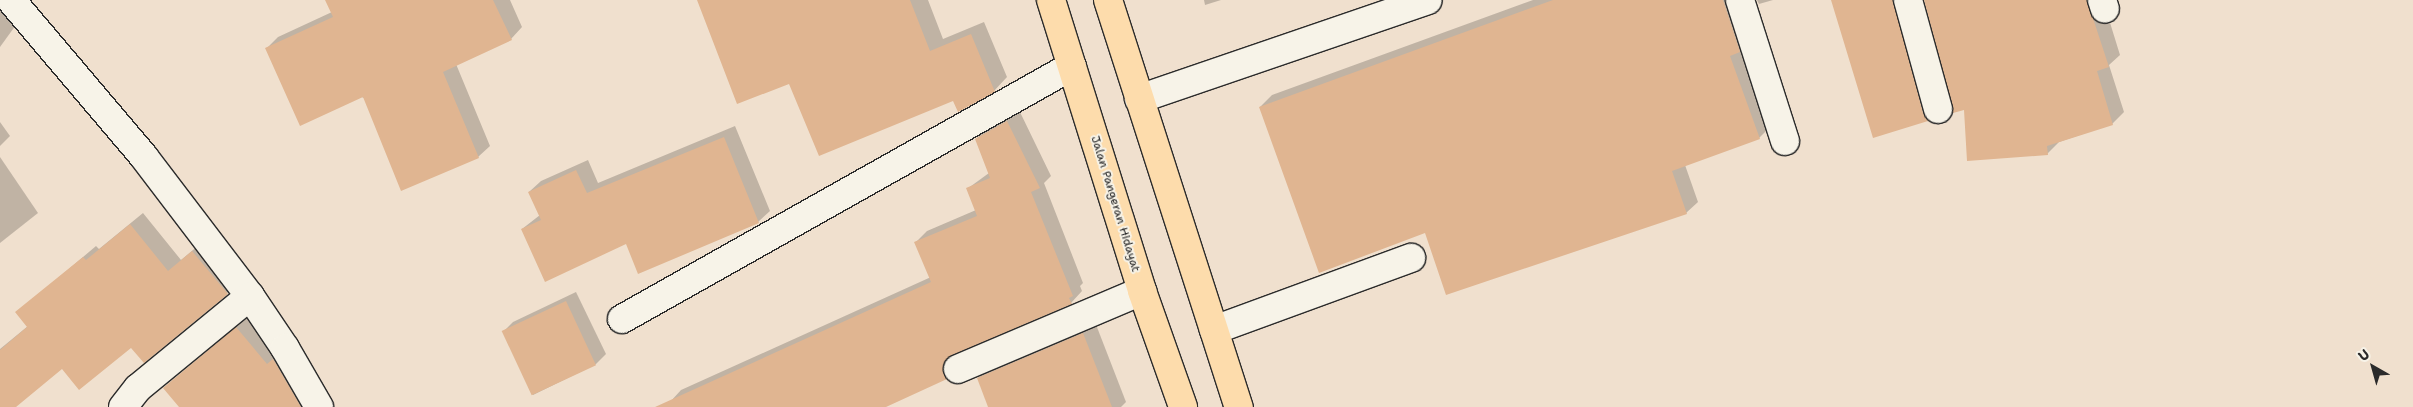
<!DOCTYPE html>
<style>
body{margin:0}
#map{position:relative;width:2413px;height:407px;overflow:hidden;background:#f0e0ce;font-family:"Shantell Sans",sans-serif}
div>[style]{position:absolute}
.shadow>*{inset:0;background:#0003}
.building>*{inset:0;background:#e0b591;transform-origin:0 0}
.roads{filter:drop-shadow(1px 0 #2b2b2b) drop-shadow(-1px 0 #2b2b2b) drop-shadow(0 1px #2b2b2b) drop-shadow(0 -1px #2b2b2b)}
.minor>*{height:28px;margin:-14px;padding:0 14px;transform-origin:14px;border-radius:14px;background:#f7f3e8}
.trunk>*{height:28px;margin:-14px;padding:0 14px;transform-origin:14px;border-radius:14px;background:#fddcac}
span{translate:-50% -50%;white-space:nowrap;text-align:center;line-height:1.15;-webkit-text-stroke:4px #f7f3e8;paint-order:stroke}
.street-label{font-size:12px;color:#2b2b2b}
.north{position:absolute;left:2348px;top:342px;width:50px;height:50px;-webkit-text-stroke:4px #f7f3e8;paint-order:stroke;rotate:322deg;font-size:14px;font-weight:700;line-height:20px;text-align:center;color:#2b2b2b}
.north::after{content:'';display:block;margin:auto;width:18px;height:22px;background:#2b2b2b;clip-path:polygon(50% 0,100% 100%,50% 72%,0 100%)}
</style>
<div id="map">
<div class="shadow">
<div style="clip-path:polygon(329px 0,510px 0,522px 27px,511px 39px,456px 64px,490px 146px,478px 157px,267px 48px,278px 37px,332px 12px)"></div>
<div style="clip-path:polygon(698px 0,928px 0,943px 39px,984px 22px,1007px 77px,994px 91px,953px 99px,790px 83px)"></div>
<div style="clip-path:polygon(1204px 0,1221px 0,1205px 5px)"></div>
<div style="clip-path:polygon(1533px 0,1739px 0,1771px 126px,1759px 138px,1685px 165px,1698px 202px,1686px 213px,1425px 232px,1260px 107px,1272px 95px)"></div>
<div style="clip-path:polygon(1757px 0,1773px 0,1759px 4px)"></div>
<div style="clip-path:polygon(1832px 0,1906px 0,1939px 108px,1927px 120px,1874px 136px)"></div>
<div style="clip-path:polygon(1925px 0,2103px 0,2120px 55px,2109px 65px,2124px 112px,2112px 124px,2059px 142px,2047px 154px,1965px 108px)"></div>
<div style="clip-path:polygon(0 3px,21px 18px,0 47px)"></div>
<div style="clip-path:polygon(1019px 110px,1051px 176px,1044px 183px,1083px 283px,1080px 286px,1082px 291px,1071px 303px,953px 354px,957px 366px,946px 378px,883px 407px,672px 407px,670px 402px,681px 390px,931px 277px,916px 242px,927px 231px,976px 210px,967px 189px,989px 173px,976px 139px,988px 127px)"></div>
<div style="clip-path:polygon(0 122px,10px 136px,0 146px)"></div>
<div style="clip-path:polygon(735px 126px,770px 211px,758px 222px,627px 242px,522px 229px,540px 215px,529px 192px,541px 181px,588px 160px,598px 183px)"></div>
<div style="clip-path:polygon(0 157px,38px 213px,0 243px)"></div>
<div style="clip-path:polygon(143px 213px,181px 260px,205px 240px,239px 281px,227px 293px,131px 346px,62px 367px,12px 407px,0 393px,0 349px,28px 326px,17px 313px,96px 246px,99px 249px)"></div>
<div style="clip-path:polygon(576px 292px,606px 354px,596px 364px,533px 395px,503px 332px,513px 322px)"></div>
<div style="clip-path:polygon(247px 318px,277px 355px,318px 407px,180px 407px,165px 388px)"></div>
<div style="clip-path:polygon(1095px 322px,1126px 402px,1121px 407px,989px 407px,978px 378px,990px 367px)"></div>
</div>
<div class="building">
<div style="clip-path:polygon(325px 0,493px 0,512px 40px,443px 72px,479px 158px,401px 191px,363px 97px,300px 126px,265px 48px,333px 17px)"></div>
<div style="clip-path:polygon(697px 0,910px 0,930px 51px,971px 34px,995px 92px,958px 112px,953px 101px,819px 156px,789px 84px,737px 104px)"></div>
<div style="clip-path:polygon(1553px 0,1723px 0,1740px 52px,1730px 56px,1760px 139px,1672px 171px,1687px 214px,1446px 295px,1425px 233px,1319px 273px,1259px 107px)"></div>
<div style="clip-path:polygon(1831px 0,1893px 0,1923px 113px,1928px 121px,1873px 138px)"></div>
<div style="clip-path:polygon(1924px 0,2087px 0,2109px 67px,2097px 71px,2113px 125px,2047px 146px,2048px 155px,1967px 161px,1964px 110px,1953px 113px)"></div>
<div style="clip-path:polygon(1007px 121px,1040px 188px,1031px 192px,1073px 296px,1069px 298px,1072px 304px,952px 355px,943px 367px,947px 379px,886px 407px,655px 407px,931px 282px,914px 242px,977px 216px,966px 188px,990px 178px,975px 139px)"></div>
<div style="clip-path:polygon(724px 137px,759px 223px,638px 274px,626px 244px,545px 282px,521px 229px,541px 220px,528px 192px,576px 170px,587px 193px)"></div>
<div style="clip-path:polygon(130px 224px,168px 271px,192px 251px,228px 294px,144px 363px,131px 348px,79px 390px,62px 369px,16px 407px,0 407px,0 350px,27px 327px,15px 312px,83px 257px,86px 260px)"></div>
<div style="left:566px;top:301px;width:71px;height:71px;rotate:65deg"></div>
<div style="clip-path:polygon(236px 327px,267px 364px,273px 359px,301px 407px,179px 407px,163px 388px)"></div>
<div style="clip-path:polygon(1083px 333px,1112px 407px,988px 407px,977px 378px)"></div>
</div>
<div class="roads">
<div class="minor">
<div style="left:11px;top:0;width:206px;rotate:49.7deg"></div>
<div style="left:144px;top:157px;width:175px;rotate:52.7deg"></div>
<div style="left:250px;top:296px;width:63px;rotate:56.1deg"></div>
<div style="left:285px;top:348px;width:68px;rotate:60deg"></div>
<div style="left:1740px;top:0;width:148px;rotate:72.3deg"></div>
<div style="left:1908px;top:0;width:113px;rotate:74.6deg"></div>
<div style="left:2102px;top:0;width:9px;rotate:72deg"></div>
<div style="left:1139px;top:99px;width:305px;rotate:-18.9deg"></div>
<div style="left:622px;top:319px;width:516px;rotate:-29.35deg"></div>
<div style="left:1214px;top:330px;width:210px;rotate:-20.1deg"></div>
<div style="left:958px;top:369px;width:200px;rotate:-23deg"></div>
<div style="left:123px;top:407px;width:24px;rotate:-52deg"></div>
<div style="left:138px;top:388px;width:145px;rotate:-39.4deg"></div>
</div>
<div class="trunk">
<div style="left:1051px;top:0;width:305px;rotate:72.6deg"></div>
<div style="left:1142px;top:291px;width:123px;rotate:70.5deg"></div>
<div style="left:1108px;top:0;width:428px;rotate:72.2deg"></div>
</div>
</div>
<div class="street-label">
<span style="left:1115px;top:204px;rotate:73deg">Jalan Pangeran Hidayat</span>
</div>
<div class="north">U</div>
</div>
